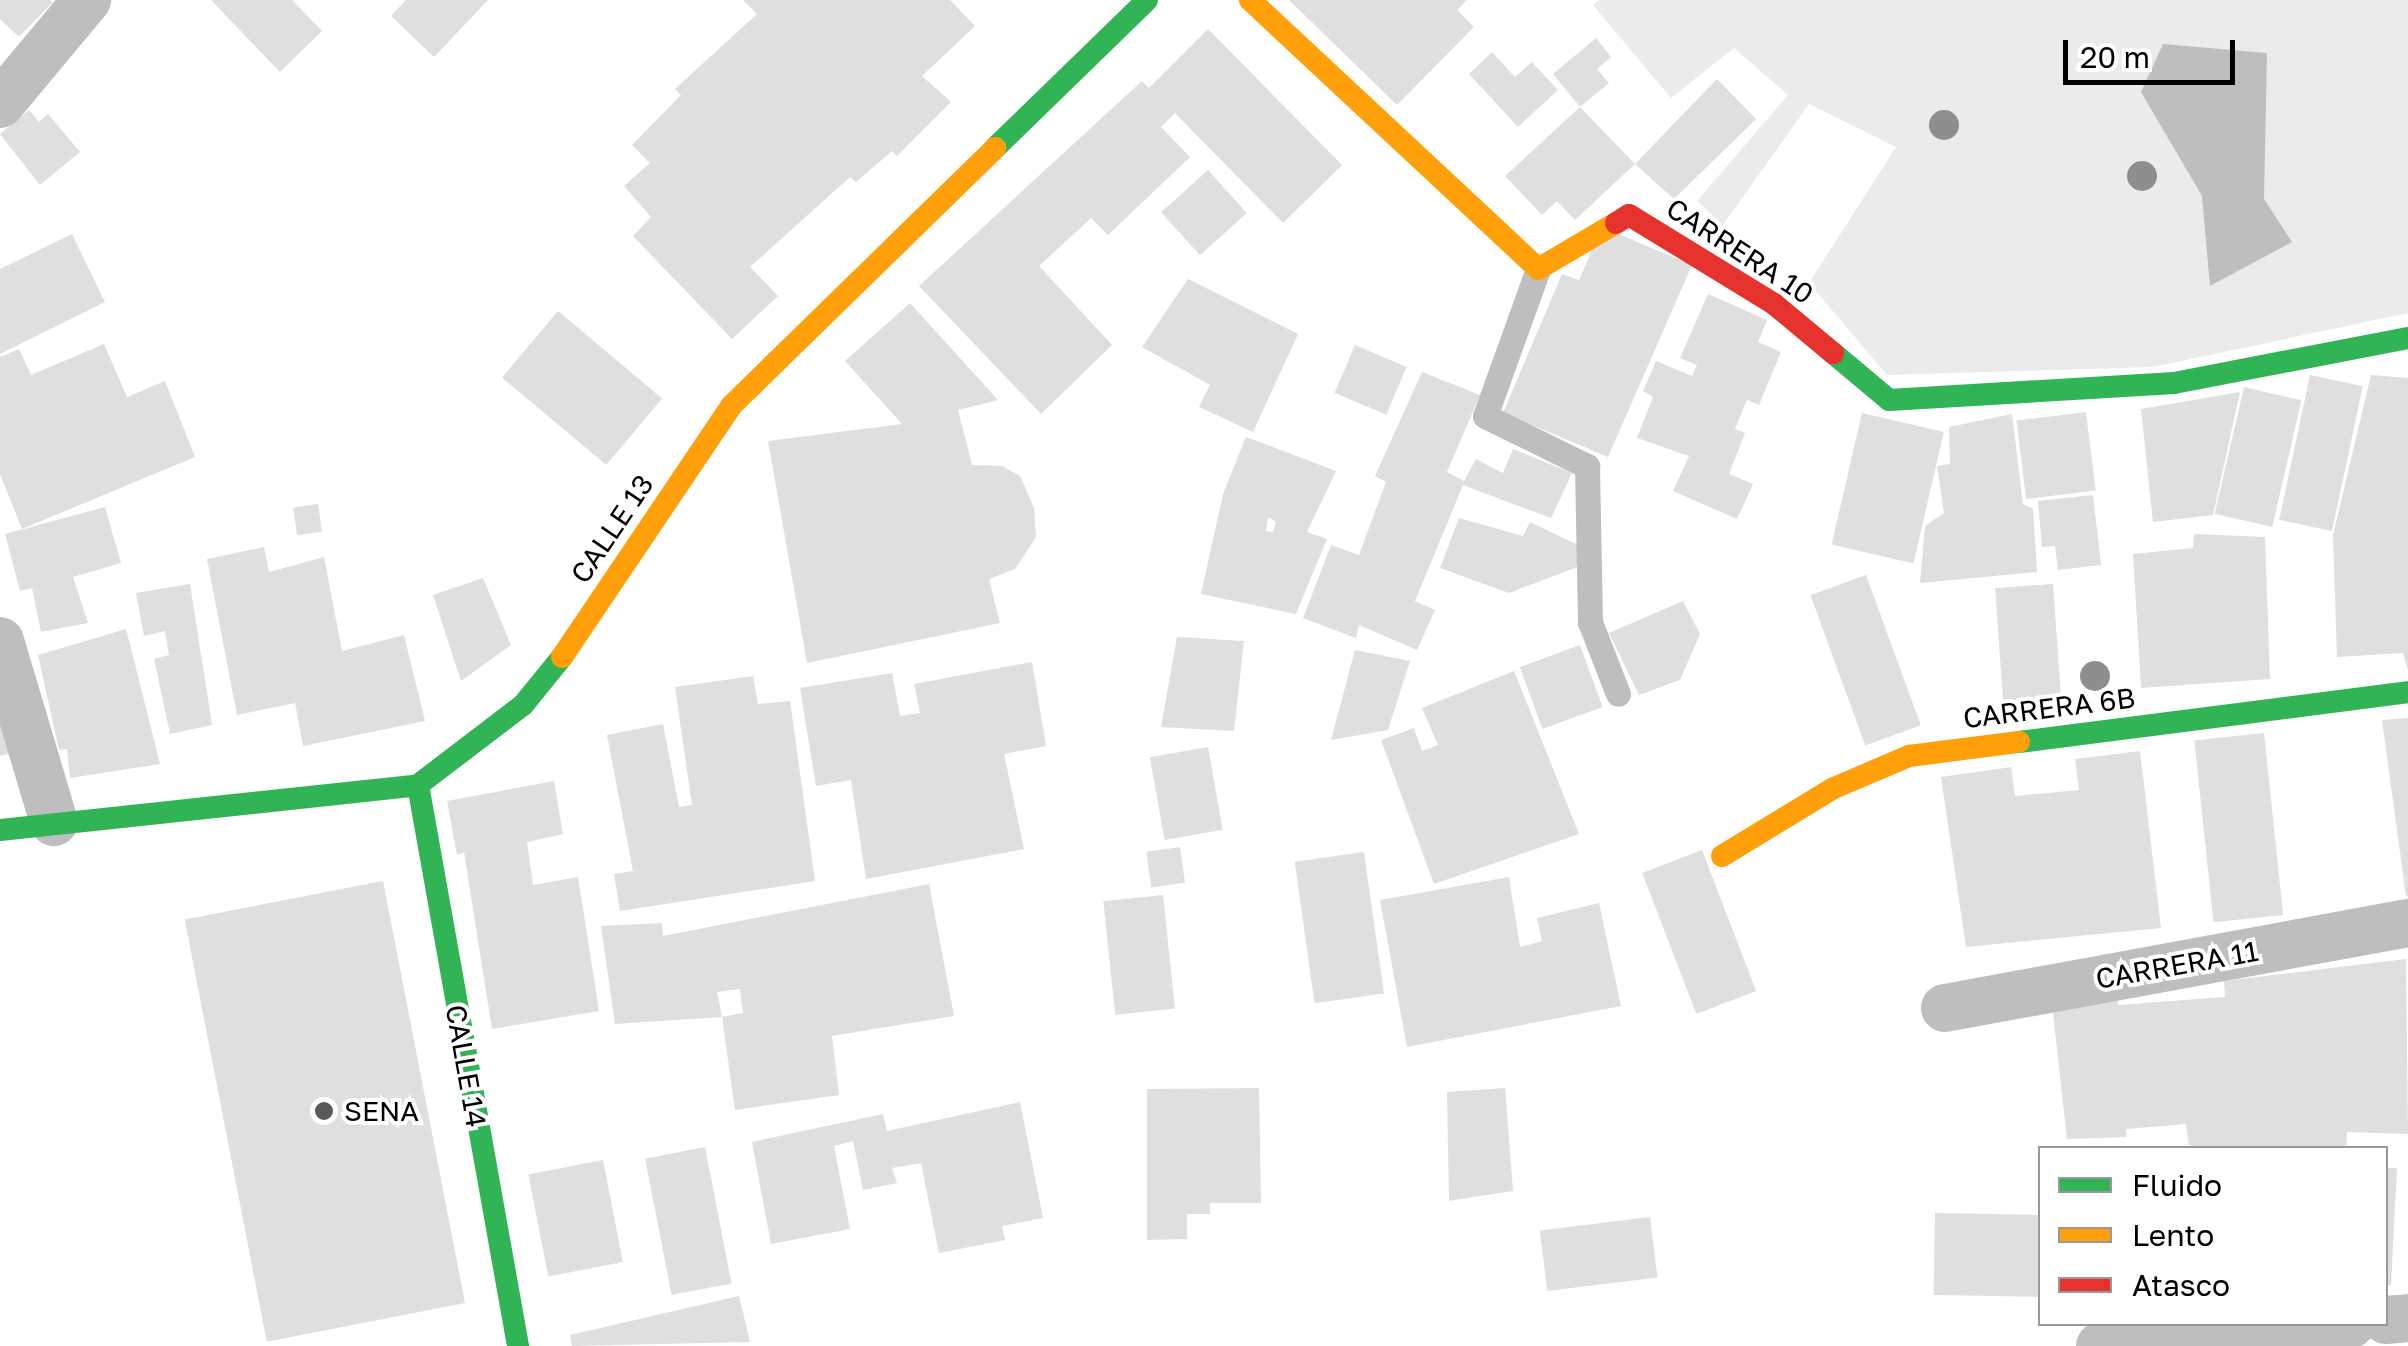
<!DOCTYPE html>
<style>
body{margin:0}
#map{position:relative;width:2408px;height:1346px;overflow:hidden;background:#fff;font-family:"Golos Text",sans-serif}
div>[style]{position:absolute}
.green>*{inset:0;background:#ebebeb}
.water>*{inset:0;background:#bebebe}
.building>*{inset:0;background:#dfdfdf;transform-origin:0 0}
.lane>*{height:25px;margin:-12.5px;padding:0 12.5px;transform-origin:12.5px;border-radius:12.5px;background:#bebebe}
.street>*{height:48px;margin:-24px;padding:0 24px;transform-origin:24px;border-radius:24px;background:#bebebe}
.fast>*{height:22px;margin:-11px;padding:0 11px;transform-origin:11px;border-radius:11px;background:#30b455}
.slow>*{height:22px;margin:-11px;padding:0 11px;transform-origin:11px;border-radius:11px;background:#ff9f0a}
.jam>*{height:22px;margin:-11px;padding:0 11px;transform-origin:11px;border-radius:11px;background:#e5322d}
.trees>*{width:30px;height:30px;margin:-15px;border-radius:50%;background:#8e8e8e}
.dots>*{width:28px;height:28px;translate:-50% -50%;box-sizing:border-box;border:5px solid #fff;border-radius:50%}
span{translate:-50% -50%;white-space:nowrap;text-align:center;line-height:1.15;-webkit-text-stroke:8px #fff;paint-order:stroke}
.street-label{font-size:28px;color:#000}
.poi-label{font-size:28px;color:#000}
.left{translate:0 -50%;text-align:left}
.legend{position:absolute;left:2038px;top:1146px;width:350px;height:180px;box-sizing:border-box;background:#fff;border:2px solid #999;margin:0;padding:12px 18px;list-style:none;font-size:30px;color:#000}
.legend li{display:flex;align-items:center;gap:20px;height:50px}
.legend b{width:50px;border:2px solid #999}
.scale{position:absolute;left:2063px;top:40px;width:172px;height:45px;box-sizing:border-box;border:5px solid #000;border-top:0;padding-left:12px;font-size:30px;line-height:35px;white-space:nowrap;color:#000;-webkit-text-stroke:8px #fff;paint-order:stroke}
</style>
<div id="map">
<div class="green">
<div style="clip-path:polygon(1599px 0,2408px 0,2408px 313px,2153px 367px,1887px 375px,1809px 283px,1896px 147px,1809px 104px,1723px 225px,1697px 201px,1788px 95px,1734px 48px,1671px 98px,1593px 5px)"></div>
</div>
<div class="water">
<div style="clip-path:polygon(2163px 44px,2267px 53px,2264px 199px,2292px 242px,2210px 286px,2202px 196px,2141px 92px)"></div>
</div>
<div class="building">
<div style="clip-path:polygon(0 0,50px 0,53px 2px,19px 37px,0 19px)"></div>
<div style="clip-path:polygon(211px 0,292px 0,322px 31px,280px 72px)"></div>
<div style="clip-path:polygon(406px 0,488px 0,434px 57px,391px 16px)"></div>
<div style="clip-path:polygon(743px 0,950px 0,975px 26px,922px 76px,951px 102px,897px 156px,892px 151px,856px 182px,850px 177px,750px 267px,778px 296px,732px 339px,633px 236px,651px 217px,624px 186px,650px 163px,632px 145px,681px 95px,675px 89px,757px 14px)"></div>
<div style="clip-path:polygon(1289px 0,1467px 0,1457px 10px,1474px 27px,1397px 105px)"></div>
<div style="clip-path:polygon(1208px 29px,1342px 165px,1283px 223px,1175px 113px,1161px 127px,1190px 157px,1108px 235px,1091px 218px,1039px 266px,1112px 345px,1041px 414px,919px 286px,1142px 81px,1149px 88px)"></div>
<div style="clip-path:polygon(1596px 38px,1611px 57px,1597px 69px,1609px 83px,1580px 107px,1553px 74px)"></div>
<div style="clip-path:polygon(1492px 52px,1515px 77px,1532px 62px,1558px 90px,1518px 127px,1469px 74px)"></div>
<div style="clip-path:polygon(1717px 79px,1756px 119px,1674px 199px,1635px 164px,1575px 220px,1557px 201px,1542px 215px,1505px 176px,1580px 107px,1635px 164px)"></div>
<div style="clip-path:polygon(29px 110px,39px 122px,48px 114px,80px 152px,40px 185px,0 134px)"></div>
<div style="left:1208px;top:170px;width:58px;height:63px;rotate:48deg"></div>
<div style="clip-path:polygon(1602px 227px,1692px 265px,1608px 457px,1503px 413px,1562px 274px,1579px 280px)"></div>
<div style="clip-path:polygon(72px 234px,105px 302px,0 354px,0 269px)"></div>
<div style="clip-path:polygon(1188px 279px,1298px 334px,1253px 432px,1199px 407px,1210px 385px,1142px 347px)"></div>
<div style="clip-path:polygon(1708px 294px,1767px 320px,1758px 342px,1781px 352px,1759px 405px,1747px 400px,1735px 429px,1745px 433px,1729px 474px,1753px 484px,1737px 519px,1673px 491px,1689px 456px,1637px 438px,1653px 397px,1643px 391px,1656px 361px,1692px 376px,1697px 365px,1680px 358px)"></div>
<div style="clip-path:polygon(910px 303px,998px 400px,958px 410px,972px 465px,1002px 466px,1020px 476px,1034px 508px,1036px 537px,1015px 569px,989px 579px,1000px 623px,807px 663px,768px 441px,902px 424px,845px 361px)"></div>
<div style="left:558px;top:311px;width:136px;height:87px;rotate:40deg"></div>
<div style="clip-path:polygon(104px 344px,127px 397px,165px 381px,195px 457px,22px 529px,0 474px,0 357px,19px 349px,31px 375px)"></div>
<div style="left:1355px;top:345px;width:56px;height:52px;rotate:23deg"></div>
<div style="clip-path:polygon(1422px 372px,1480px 395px,1447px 472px,1464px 481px,1476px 459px,1503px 473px,1513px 449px,1572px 473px,1551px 518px,1463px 485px,1415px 601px,1435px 610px,1417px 650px,1359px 625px,1356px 638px,1303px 618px,1331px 545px,1359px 555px,1386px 482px,1375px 476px)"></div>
<div style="left:2310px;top:375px;width:54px;height:148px;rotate:12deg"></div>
<div style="clip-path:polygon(2371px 375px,2408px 378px,2408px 670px,2403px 653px,2337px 657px,2333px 535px)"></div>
<div style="left:2244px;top:387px;width:59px;height:130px;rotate:13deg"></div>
<div style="clip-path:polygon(2240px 392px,2213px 515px,2153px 522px,2141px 409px)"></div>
<div style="left:2086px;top:412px;width:79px;height:70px;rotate:83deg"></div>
<div style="left:1862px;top:413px;width:84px;height:135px;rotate:13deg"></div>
<div style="clip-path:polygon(2012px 414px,2023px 504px,2033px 509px,2037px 572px,1920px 583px,1925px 526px,1944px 513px,1937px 466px,1950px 464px,1949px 427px)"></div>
<div style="clip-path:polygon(evenodd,1246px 437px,1336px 471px,1307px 532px,1327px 539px,1296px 614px,1201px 594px,1223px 494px,1246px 437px,1268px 517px,1276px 522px,1273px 532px,1266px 531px,1268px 517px)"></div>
<div style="clip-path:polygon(2093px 495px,2101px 565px,2058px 570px,2055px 546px,2042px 547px,2038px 501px)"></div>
<div style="left:318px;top:504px;width:28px;height:25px;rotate:82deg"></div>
<div style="clip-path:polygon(105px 507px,121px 563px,73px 577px,88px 623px,41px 632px,32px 588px,20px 591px,5px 534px)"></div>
<div style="clip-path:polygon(1459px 518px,1523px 536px,1530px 522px,1582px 547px,1580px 566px,1509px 593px,1440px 568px)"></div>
<div style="clip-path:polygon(2194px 534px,2265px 537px,2270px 679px,2141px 688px,2133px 554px,2193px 548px)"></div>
<div style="clip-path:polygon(264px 547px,269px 572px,324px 557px,342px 651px,404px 635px,425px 721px,303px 746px,295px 703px,237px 715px,207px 559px)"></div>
<div style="left:1866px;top:575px;width:160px;height:59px;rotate:70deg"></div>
<div style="clip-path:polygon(483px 578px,511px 645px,461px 681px,433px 595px)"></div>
<div style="clip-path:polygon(190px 584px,212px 725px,170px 734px,154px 659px,169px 655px,165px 631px,144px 636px,136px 593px)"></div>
<div style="left:2053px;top:584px;width:125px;height:58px;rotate:86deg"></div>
<div style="clip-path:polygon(1683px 601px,1700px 634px,1680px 680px,1639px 695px,1609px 633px)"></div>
<div style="clip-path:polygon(126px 629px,160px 764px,70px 778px,67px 749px,59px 750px,38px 655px)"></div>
<div style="clip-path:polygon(1177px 637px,1244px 641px,1234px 731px,1161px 727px)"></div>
<div style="left:1580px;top:645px;width:66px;height:64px;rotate:70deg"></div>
<div style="clip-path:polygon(1355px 650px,1410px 661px,1388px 730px,1331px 740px)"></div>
<div style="clip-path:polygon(1032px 662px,1046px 746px,1004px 754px,1024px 849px,866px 879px,851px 780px,816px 786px,800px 688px,892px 673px,900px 716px,920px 713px,914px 684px)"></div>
<div style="clip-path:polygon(1514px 671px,1579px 834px,1434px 884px,1381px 740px,1414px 728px,1422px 751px,1438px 745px,1422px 708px)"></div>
<div style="clip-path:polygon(753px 676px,758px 704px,790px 701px,815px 881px,620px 911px,614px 874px,633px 871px,607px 735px,663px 724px,679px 807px,692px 805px,675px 687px)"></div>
<div style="clip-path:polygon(0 698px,15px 752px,0 756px)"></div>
<div style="clip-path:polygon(2408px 718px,2408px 896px,2406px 896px,2382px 720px)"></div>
<div style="left:2264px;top:733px;width:183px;height:70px;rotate:84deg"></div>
<div style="left:1208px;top:747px;width:84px;height:59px;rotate:80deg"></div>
<div style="clip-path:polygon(2140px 751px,2161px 928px,1966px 947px,1941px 777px,2011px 767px,2015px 796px,2079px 790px,2075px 759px)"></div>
<div style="clip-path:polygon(554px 781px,563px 834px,527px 842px,533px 885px,578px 877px,599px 1011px,492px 1029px,464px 852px,457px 855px,447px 801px)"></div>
<div style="left:1180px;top:847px;width:36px;height:34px;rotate:82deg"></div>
<div style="left:1702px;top:850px;width:151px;height:64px;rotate:69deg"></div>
<div style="left:1364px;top:852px;width:143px;height:70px;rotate:82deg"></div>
<div style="clip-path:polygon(1509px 877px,1520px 947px,1542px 941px,1537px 918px,1599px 903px,1621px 1006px,1407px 1047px,1380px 900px)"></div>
<div style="left:383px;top:881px;width:430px;height:202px;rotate:79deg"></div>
<div style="clip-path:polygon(929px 884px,954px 1016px,832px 1036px,839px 1095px,735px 1110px,722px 1017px,743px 1013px,740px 989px,717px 992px,722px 1017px,615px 1024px,601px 926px,662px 923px,663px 936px)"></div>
<div style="left:1163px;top:895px;width:114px;height:60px;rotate:84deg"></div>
<div style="clip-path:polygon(2406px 959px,2408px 1134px,2347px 1132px,2346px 1148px,2203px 1148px,2189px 1145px,2186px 1124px,2126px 1129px,2126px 1137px,2067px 1139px,2052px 1003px,2118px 995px,2118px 1005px,2225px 997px,2224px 981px)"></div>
<div style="clip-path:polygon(1259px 1088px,1261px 1203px,1210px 1203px,1210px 1214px,1187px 1214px,1187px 1239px,1147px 1240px,1147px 1089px)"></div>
<div style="clip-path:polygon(1505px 1088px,1513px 1191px,1449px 1201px,1447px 1092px)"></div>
<div style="clip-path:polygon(1020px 1102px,1043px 1218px,1002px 1226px,1005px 1240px,939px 1253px,921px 1163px,892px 1168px,897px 1183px,863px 1190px,853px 1141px,834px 1146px,850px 1229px,771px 1244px,752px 1142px,883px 1114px,887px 1131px)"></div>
<div style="left:705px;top:1147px;width:139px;height:61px;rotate:79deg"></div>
<div style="left:603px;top:1160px;width:104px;height:76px;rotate:79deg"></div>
<div style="clip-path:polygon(2386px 1168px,2397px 1168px,2391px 1285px,2386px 1285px)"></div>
<div style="left:1935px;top:1213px;width:105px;height:82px;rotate:1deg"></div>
<div style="left:1650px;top:1217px;width:61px;height:111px;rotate:83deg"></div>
<div style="clip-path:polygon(739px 1296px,750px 1342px,572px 1346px,570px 1335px)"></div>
</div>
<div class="lane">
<div style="left:1538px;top:269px;width:156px;rotate:109.8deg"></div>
<div style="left:1485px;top:416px;width:114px;rotate:26.1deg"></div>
<div style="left:1587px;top:466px;width:156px;rotate:88.9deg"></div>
<div style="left:1590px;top:622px;width:77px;rotate:68.7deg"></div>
</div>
<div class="street">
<div style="left:0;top:104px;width:136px;rotate:-50.1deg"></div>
<div style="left:0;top:641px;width:189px;rotate:73.4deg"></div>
<div style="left:1945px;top:1008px;width:471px;rotate:-10.4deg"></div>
<div style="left:2386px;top:1320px;width:22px;rotate:-5deg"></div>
<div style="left:2100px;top:1346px;width:252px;rotate:-5deg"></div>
</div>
<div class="fast">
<div style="left:995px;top:148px;width:212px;rotate:-44.2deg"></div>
<div style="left:1833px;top:353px;width:73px;rotate:40deg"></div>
<div style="left:1889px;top:400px;width:286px;rotate:-3.4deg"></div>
<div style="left:2174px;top:383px;width:238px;rotate:-10.9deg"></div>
<div style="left:2019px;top:742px;width:392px;rotate:-7.3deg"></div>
<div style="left:418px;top:785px;width:570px;rotate:79.89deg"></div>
<div style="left:0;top:830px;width:420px;rotate:-6.1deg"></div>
<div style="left:418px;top:785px;width:132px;rotate:-37.3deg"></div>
<div style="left:523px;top:705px;width:62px;rotate:-50.9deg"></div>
</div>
<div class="slow">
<div style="left:1250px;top:0;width:394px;rotate:43deg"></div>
<div style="left:1538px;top:269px;width:91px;rotate:-30.5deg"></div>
<div style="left:562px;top:657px;width:304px;rotate:-56deg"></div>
<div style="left:732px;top:405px;width:368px;rotate:-44.3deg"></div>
<div style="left:1722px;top:856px;width:131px;rotate:-31.3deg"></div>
<div style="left:1834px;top:788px;width:82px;rotate:-23.1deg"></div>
<div style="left:1909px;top:756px;width:111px;rotate:-7.3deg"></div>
</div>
<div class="jam">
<div style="left:1616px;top:223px;width:15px;rotate:-32deg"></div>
<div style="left:1629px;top:215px;width:170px;rotate:31.5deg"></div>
<div style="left:1774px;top:304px;width:77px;rotate:39.7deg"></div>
</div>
<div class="trees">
<div style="left:1944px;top:125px"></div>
<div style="left:2142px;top:176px"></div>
<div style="left:2095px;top:676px"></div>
</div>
<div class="dots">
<div style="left:324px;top:1111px;background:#595959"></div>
</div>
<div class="street-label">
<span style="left:1740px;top:251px;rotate:33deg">CARRERA 10</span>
<span style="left:612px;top:529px;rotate:-56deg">CALLE 13</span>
<span style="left:2049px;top:708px;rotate:-7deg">CARRERA 6B</span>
<span style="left:2177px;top:965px;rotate:-10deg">CARRERA 11</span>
<span style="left:466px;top:1066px;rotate:80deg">CALLE 14</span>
</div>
<div class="poi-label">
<span class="left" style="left:344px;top:1111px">SENA</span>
</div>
<ul class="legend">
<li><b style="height:12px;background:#30b455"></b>Fluido</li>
<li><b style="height:12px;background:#ff9f0a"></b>Lento</li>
<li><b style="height:12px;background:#e5322d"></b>Atasco</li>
</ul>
<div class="scale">20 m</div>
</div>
